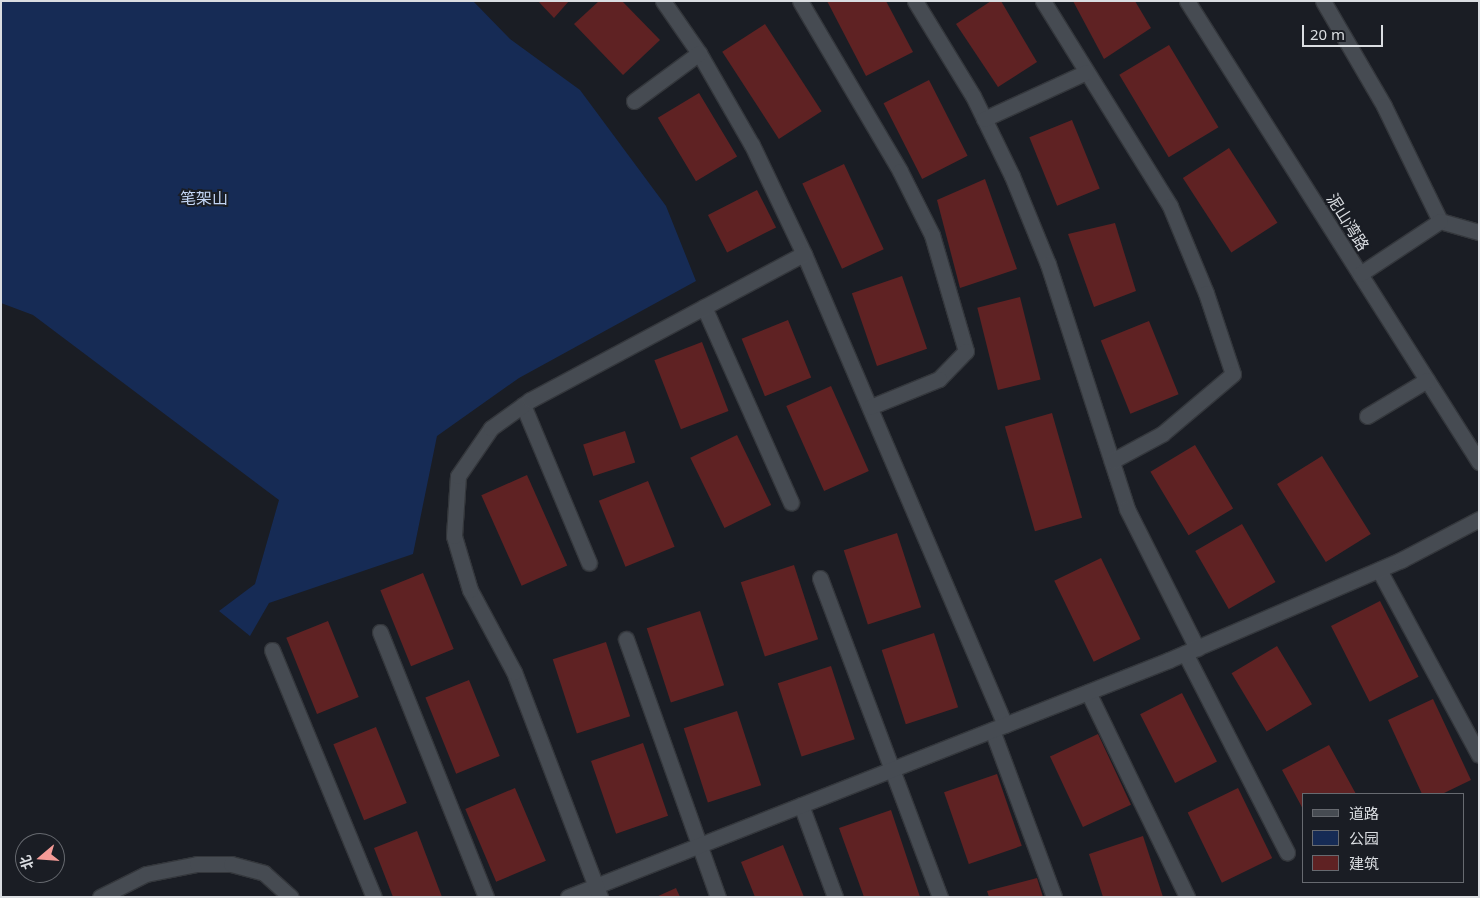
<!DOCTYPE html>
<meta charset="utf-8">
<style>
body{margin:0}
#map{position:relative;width:1480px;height:898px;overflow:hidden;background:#1a1d24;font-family:"Noto Sans","Noto Sans SC",sans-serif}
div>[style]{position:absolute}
.green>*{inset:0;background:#162b55}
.building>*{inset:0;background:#5f2223;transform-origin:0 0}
.roads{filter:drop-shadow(1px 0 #34373c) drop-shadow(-1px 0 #34373c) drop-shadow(0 1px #34373c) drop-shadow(0 -1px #34373c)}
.minor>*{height:15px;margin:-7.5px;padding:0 7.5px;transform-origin:7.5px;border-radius:7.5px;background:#464b52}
span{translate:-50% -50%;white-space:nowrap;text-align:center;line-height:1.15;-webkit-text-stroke:4px #1a1d24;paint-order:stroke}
.park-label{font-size:16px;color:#c3d5f4}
.street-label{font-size:16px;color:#dadde1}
.frame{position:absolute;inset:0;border:2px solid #dadde1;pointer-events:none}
.legend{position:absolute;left:1302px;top:793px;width:162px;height:90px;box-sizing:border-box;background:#1a1d24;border:1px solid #676a70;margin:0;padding:6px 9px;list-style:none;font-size:15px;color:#dadde1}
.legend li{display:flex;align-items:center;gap:10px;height:25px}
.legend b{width:25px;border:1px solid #676a70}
.north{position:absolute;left:15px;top:833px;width:50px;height:50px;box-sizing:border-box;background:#1a1d24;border:1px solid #676a70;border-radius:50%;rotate:252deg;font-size:14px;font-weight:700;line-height:20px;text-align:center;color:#dadde1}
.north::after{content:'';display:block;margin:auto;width:18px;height:22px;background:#f59b97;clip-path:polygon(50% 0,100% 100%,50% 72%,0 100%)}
.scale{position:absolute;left:1302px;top:25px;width:81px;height:22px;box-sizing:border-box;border:2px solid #dadde1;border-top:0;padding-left:6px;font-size:15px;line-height:18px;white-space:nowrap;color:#dadde1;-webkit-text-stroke:4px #1a1d24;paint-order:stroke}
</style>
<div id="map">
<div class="green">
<div style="clip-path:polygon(1px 1px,473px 1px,510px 39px,580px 90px,666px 206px,696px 281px,519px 378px,437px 436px,413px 554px,269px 603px,250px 636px,219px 611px,255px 584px,279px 500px,33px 315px,1px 303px)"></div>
</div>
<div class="building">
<div style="clip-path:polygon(538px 1px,569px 1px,554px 18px)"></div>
<div style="clip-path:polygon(599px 1px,622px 1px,660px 40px,623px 75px,574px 24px)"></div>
<div style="clip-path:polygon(827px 1px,886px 1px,913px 52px,866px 76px)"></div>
<div style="clip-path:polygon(991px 1px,1001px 1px,1037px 62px,998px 87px,956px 24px)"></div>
<div style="clip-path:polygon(1073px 1px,1135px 1px,1151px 28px,1104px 59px)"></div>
<div style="left:765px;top:24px;width:104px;height:51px;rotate:57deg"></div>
<div style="left:1169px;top:45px;width:96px;height:58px;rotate:59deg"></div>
<div style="left:929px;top:80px;width:85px;height:51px;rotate:63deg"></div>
<div style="left:699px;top:93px;width:74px;height:48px;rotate:59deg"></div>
<div style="left:1072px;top:120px;width:74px;height:46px;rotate:68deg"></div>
<div style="left:1229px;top:148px;width:89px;height:55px;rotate:57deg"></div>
<div style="left:844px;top:164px;width:94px;height:46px;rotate:65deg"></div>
<div style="clip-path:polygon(985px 179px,1017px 269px,960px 288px,937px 200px)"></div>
<div style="left:757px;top:190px;width:42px;height:55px;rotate:63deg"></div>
<div style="clip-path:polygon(1115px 223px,1136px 291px,1094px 307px,1068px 234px)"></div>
<div style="left:902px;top:276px;width:77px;height:53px;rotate:71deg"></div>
<div style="left:1020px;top:297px;width:85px;height:44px;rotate:76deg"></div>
<div style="left:788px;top:320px;width:62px;height:50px;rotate:68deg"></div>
<div style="left:1149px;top:321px;width:79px;height:52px;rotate:68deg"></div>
<div style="left:702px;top:342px;width:74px;height:51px;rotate:69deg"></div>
<div style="left:831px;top:386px;width:93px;height:49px;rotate:66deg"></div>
<div style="left:1052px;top:413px;width:109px;height:49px;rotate:74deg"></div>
<div style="left:625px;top:431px;width:33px;height:44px;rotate:72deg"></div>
<div style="left:737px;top:435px;width:78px;height:52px;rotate:64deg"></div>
<div style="left:1195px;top:445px;width:74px;height:52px;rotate:59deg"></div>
<div style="left:1322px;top:456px;width:92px;height:53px;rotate:58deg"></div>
<div style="left:527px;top:475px;width:99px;height:50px;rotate:66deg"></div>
<div style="left:648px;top:481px;width:71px;height:53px;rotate:68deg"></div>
<div style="left:1242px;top:524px;width:67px;height:54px;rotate:60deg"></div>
<div style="left:897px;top:533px;width:78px;height:56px;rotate:72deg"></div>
<div style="left:1101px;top:558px;width:90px;height:52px;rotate:64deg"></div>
<div style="left:794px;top:565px;width:78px;height:56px;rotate:72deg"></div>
<div style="left:423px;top:573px;width:82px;height:46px;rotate:68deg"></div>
<div style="left:1380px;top:601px;width:85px;height:55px;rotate:63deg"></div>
<div style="left:700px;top:611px;width:78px;height:56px;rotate:72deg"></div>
<div style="left:328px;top:621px;width:82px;height:45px;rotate:68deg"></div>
<div style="left:934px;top:633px;width:78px;height:55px;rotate:72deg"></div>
<div style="left:606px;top:642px;width:78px;height:56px;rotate:72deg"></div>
<div style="left:1277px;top:646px;width:68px;height:53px;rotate:59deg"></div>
<div style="left:831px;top:666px;width:77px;height:56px;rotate:72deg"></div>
<div style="left:469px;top:680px;width:82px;height:47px;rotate:68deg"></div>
<div style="left:1182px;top:693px;width:77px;height:47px;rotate:63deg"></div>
<div style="clip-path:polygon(1433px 699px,1471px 780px,1442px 794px,1422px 794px,1388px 720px)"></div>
<div style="left:737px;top:711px;width:78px;height:56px;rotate:72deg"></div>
<div style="left:376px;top:727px;width:82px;height:46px;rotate:68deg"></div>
<div style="left:1098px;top:734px;width:78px;height:53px;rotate:65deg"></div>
<div style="left:643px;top:743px;width:77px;height:55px;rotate:71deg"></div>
<div style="clip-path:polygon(1329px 745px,1356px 794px,1304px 794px,1304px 811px,1282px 770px)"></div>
<div style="left:997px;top:774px;width:76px;height:56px;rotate:71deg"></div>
<div style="left:515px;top:788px;width:79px;height:54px;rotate:67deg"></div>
<div style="left:1238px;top:788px;width:78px;height:56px;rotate:64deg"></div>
<div style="clip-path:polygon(891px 810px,920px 897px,864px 897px,839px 828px)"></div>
<div style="clip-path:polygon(417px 831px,442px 897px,393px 897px,374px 848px)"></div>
<div style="clip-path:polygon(1143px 836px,1163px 897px,1103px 897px,1089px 854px)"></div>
<div style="clip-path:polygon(783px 845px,804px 897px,755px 897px,741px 862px)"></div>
<div style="clip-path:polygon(1037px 878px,1043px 897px,989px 897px,987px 891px)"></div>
<div style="clip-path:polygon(676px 888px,680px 897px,656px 897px)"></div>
</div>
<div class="roads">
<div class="minor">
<div style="left:663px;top:1px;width:63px;rotate:55.3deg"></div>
<div style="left:699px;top:53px;width:106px;rotate:60.1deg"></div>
<div style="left:752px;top:145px;width:121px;rotate:64.5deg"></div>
<div style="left:804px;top:254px;width:512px;rotate:66.89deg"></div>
<div style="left:800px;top:1px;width:197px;rotate:59.5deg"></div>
<div style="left:900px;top:171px;width:72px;rotate:63.4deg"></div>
<div style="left:932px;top:235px;width:121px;rotate:73.7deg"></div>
<div style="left:966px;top:351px;width:39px;rotate:134deg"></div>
<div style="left:939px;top:379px;width:74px;rotate:157.9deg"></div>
<div style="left:915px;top:1px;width:111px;rotate:58.6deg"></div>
<div style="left:973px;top:96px;width:89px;rotate:64deg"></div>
<div style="left:1012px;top:176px;width:95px;rotate:67.8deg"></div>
<div style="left:1048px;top:264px;width:257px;rotate:72.1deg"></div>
<div style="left:1127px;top:509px;width:156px;rotate:63.3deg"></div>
<div style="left:1043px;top:1px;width:241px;rotate:58.2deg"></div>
<div style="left:1170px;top:206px;width:94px;rotate:67.5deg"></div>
<div style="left:1206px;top:293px;width:85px;rotate:71.6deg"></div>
<div style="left:1233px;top:374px;width:93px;rotate:139.8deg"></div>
<div style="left:1162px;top:434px;width:57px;rotate:151.6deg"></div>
<div style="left:1187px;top:1px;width:546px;rotate:57.65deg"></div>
<div style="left:1323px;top:1px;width:121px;rotate:59.8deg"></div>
<div style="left:1384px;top:106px;width:128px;rotate:64deg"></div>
<div style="left:1440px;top:221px;width:41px;rotate:15.8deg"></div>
<div style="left:634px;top:101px;width:81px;rotate:-36.4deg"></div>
<div style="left:984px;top:119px;width:112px;rotate:-24.7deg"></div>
<div style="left:1360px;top:274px;width:96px;rotate:-33.5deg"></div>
<div style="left:704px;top:307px;width:214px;rotate:66deg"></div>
<div style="left:523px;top:405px;width:171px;rotate:67.3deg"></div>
<div style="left:1367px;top:416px;width:70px;rotate:-31deg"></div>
<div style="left:1379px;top:570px;width:210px;rotate:61.6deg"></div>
<div style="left:820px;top:578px;width:341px;rotate:69.4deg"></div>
<div style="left:380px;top:632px;width:285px;rotate:68.2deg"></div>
<div style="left:626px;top:639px;width:274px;rotate:70.4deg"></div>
<div style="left:272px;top:650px;width:267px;rotate:67.6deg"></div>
<div style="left:1185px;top:653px;width:224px;rotate:62.9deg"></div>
<div style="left:1088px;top:692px;width:228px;rotate:64.2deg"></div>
<div style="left:992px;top:730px;width:178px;rotate:69.6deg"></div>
<div style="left:801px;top:805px;width:98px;rotate:69.7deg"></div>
<div style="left:100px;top:897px;width:51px;rotate:-26.6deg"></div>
<div style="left:146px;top:874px;width:52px;rotate:-11.1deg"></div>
<div style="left:197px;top:864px;width:34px"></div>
<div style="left:231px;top:864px;width:34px;rotate:15deg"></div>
<div style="left:264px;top:873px;width:36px;rotate:42deg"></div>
<div style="left:568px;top:897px;width:646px;rotate:-21.52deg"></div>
<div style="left:1169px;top:660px;width:253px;rotate:-23.3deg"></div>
<div style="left:1401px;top:560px;width:88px;rotate:-27.7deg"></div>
<div style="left:600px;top:897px;width:241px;rotate:-110.9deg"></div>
<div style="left:514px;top:672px;width:93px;rotate:-118.2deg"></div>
<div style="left:470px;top:590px;width:56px;rotate:-106.5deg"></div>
<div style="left:454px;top:536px;width:60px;rotate:-86.2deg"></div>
<div style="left:458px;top:476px;width:58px;rotate:-55.5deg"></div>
<div style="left:491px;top:428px;width:48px;rotate:-35.7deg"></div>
<div style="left:530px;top:400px;width:310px;rotate:-28.1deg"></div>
</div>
</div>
<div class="park-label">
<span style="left:204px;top:198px">笔架山</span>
</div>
<div class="street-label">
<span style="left:1348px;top:222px;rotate:58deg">泥山湾路</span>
</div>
<div class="frame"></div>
<ul class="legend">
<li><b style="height:6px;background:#464b52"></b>道路</li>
<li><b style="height:14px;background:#162b55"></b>公园</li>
<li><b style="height:14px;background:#5f2223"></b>建筑</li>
</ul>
<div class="north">北</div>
<div class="scale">20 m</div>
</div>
